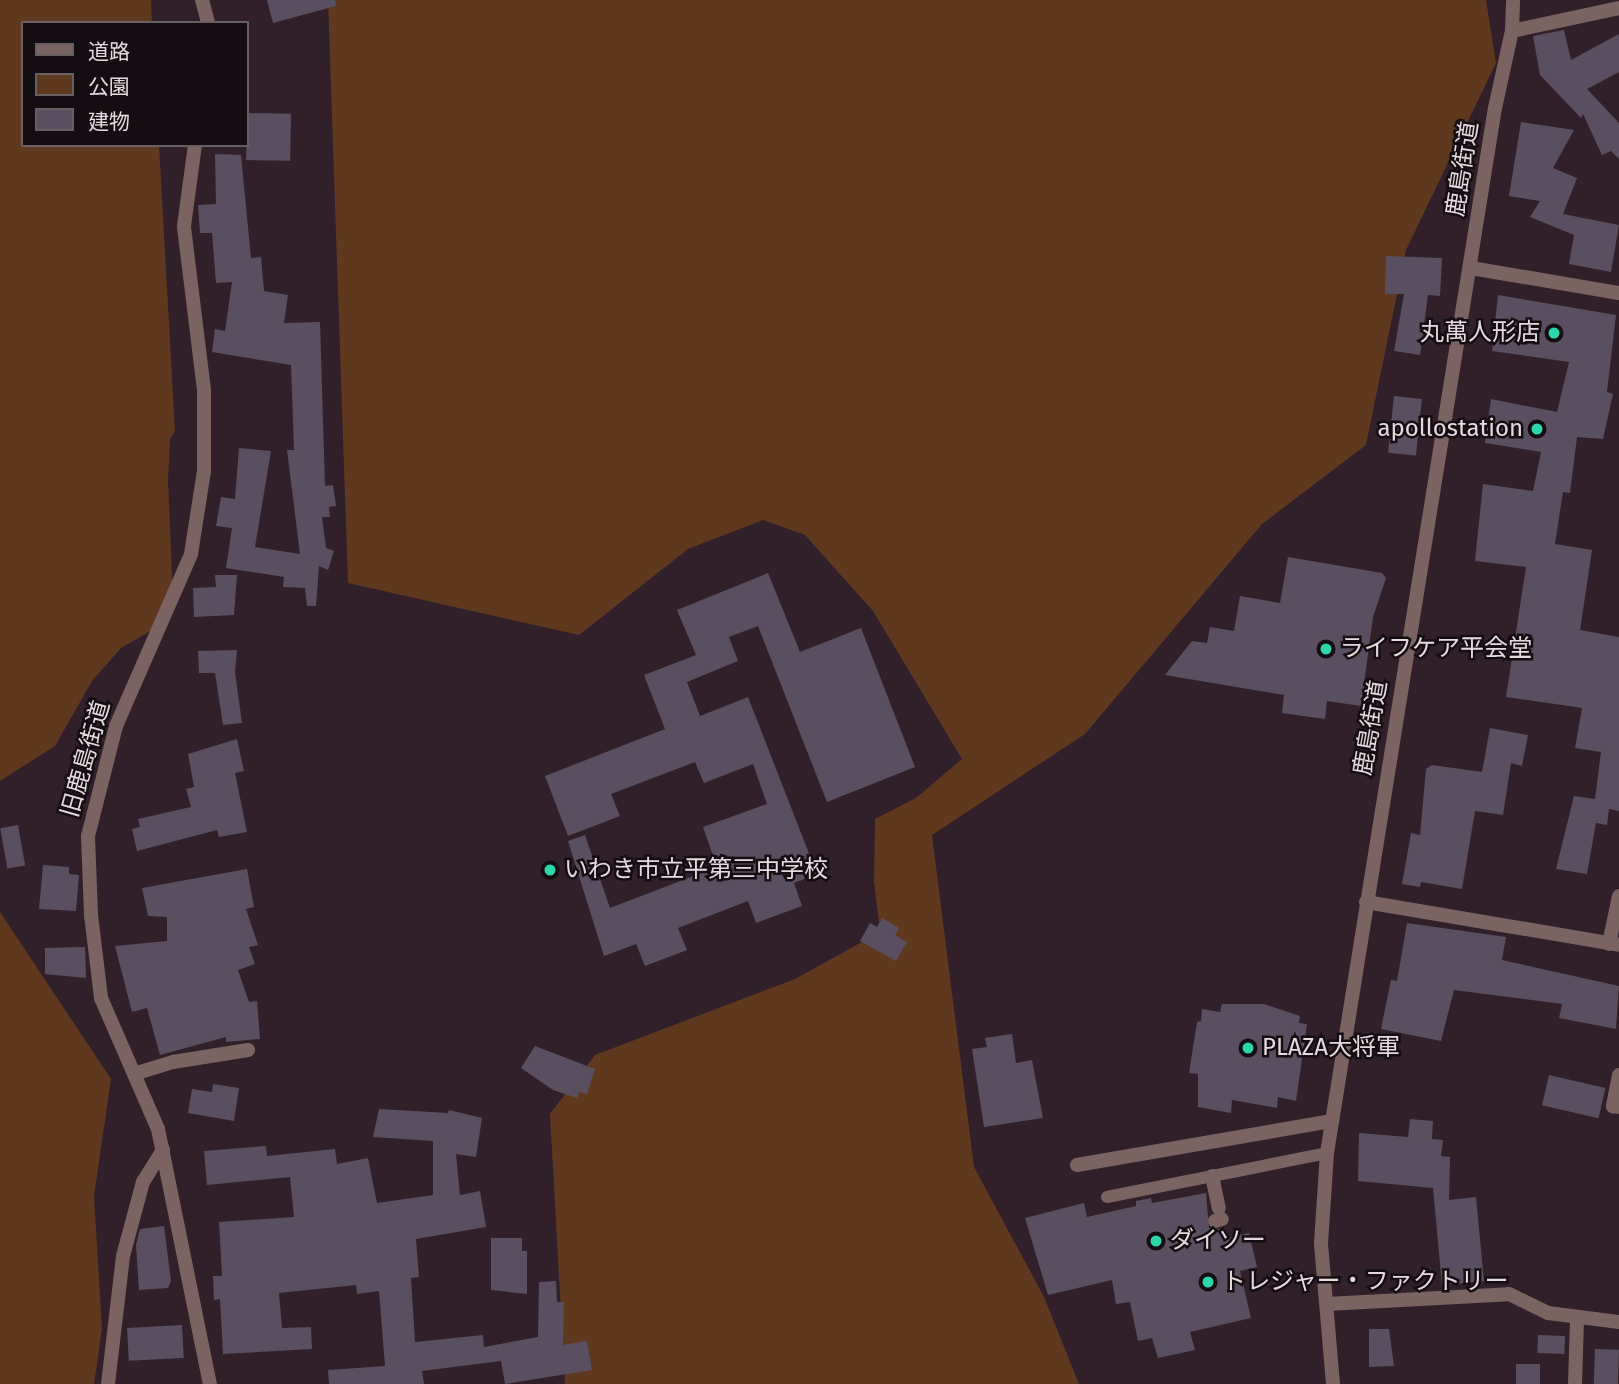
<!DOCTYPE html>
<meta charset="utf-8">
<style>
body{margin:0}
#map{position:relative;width:1619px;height:1384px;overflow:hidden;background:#31202a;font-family:"Fira Sans","Noto Sans JP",sans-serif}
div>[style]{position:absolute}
.green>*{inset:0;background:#5e391d}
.building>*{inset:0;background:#594f60;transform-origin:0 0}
.service>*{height:12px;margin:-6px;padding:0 6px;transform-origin:6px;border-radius:6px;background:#7b6362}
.pedestrian>*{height:14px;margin:-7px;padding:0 7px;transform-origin:7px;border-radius:7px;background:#7b6362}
.minor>*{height:14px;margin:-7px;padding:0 7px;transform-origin:7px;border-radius:7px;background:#7b6362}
.tertiary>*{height:14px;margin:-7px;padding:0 7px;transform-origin:7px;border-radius:7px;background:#7b6362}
.dots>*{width:19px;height:19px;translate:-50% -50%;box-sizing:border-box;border:4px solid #140d11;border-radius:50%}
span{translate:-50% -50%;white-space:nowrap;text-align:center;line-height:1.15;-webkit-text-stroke:5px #140d11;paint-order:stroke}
.street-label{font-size:24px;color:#e5d9df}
.poi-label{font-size:24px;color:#e5d9df}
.right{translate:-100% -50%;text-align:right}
.left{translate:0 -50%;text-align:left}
.legend{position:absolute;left:21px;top:21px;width:228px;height:126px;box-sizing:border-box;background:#140d11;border:2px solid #685f63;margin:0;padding:9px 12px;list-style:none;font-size:21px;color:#e5d9df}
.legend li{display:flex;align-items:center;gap:14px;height:35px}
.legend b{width:35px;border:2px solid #685f63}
</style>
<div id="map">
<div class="green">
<div style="clip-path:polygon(0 0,151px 0,152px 23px,23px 23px,23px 145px,159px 145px,175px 431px,170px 439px,168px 481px,173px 599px,154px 629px,121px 648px,92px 681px,55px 746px,0 781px)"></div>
<div style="clip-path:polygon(328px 0,1486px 0,1496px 63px,1406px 250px,1366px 445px,1262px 524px,1085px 734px,932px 835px,974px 1167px,1044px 1297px,1079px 1384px,565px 1384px,550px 1114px,595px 1055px,795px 979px,880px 932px,874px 881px,875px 819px,916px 798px,962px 759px,873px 611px,805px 535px,763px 520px,688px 549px,579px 635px,348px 583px)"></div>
<div style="clip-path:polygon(0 912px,111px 1079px,94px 1196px,102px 1329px,94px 1384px,0 1384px)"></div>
</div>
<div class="building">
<div style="clip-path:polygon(267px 0,335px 0,336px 6px,273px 23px)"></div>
<div style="clip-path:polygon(1564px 30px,1571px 60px,1619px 34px,1619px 72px,1587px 89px,1619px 123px,1619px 159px,1611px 151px,1602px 155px,1583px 114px,1581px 118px,1540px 75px,1533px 36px)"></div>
<div style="left:247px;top:113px;width:44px;height:47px;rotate:1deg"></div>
<div style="clip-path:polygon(1521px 122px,1574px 130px,1553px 168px,1577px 178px,1563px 214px,1619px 225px,1611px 272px,1569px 264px,1574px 235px,1530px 217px,1540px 201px,1509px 196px)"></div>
<div style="clip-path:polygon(215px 154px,241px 155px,251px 258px,261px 257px,264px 291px,288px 295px,284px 323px,320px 322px,325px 486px,333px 485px,336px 506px,329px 507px,330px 517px,322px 517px,326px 548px,334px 551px,328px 570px,319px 566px,316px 606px,307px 606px,305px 588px,283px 587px,284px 577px,226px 568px,232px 528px,216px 526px,221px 497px,235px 499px,239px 448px,271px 451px,255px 547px,300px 554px,287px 450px,294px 450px,291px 365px,212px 352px,215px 329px,225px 331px,232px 282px,216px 283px,212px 233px,200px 233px,198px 205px,216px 204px)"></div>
<div style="clip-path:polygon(1386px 256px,1442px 258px,1440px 296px,1428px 295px,1420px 355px,1394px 351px,1404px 294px,1385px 294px)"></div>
<div style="clip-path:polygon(1498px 295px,1616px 315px,1607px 392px,1613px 394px,1603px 439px,1577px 437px,1570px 493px,1563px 492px,1555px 544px,1592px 550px,1580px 630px,1619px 637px,1619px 811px,1609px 809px,1607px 825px,1596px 823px,1587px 874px,1556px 869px,1574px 796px,1595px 799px,1601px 752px,1575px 748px,1582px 708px,1506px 697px,1526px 567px,1475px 561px,1483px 484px,1533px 491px,1541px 452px,1485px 443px,1491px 399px,1557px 412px,1569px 362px,1492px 351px)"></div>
<div style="left:1394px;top:396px;width:28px;height:57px;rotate:6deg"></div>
<div style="clip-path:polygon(1288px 557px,1382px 573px,1386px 578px,1373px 617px,1361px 706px,1327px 701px,1325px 719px,1282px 713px,1284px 695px,1165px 675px,1192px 641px,1207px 643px,1210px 627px,1234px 631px,1240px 596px,1280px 603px)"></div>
<div style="clip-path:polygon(768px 573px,800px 652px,861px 628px,915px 767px,827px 802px,758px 626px,729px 637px,738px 661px,687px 682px,700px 716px,748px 697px,817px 874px,794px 883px,802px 906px,756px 923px,748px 901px,678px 928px,687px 950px,645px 966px,636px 944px,604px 956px,568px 841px,585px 835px,610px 908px,717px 867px,703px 827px,767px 804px,753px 764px,704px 783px,695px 762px,611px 794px,620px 816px,568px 836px,545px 776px,665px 729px,644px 675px,696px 655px,677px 610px)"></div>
<div style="clip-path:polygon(215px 575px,237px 575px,234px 615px,194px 617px,193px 588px,216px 587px)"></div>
<div style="clip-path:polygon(237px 650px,235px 672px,242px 723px,223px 725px,215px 673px,199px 673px,198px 651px)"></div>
<div style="clip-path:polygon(1490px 728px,1528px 735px,1522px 766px,1511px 763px,1503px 815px,1475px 811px,1462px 889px,1421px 882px,1420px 887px,1402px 884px,1411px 833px,1420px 835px,1426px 769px,1432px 765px,1482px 772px)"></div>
<div style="clip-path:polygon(237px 739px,244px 771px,235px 773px,247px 832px,219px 837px,217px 830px,137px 851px,132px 829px,140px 827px,138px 819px,191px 807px,186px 789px,194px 787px,188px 754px)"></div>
<div style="left:18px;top:825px;width:41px;height:18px;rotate:80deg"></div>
<div style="clip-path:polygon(43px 865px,69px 867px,69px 874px,79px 875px,76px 911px,39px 909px)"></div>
<div style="clip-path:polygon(247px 869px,254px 907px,246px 909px,258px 945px,249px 947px,255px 964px,238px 970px,249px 1002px,257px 1001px,260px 1039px,226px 1042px,226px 1037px,160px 1055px,147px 1008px,132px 1012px,115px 946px,167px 941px,167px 917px,148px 916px,142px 888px)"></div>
<div style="clip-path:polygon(882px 918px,899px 928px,895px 935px,907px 942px,896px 961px,860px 941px,870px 923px,877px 927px)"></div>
<div style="clip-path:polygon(1407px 923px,1506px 937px,1502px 960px,1619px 986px,1616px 1029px,1559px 1018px,1562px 1004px,1454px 990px,1441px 1041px,1381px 1029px,1391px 980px,1397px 981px)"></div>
<div style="clip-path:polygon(85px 947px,86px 978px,45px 974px,45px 948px)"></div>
<div style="clip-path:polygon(1222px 1004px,1264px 1004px,1300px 1016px,1299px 1023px,1307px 1024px,1296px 1101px,1278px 1097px,1277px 1108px,1232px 1100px,1231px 1113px,1198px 1107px,1198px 1074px,1189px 1073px,1197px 1022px,1201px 1021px,1202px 1009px,1220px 1012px)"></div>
<div style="clip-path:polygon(1012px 1034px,1016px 1063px,1032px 1060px,1043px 1118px,984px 1127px,972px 1049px,987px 1047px,985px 1038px)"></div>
<div style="clip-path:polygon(535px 1046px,595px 1069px,587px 1094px,579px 1092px,577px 1098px,553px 1090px,521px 1068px)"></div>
<div style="left:1549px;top:1075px;width:58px;height:31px;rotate:13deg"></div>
<div style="clip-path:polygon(213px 1084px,239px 1088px,234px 1121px,188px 1113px,192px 1089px,212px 1092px)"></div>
<div style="clip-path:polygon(379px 1109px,448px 1113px,449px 1110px,482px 1118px,476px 1157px,456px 1154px,460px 1195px,480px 1191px,486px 1227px,416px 1239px,419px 1277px,411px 1278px,415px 1342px,483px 1335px,484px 1347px,538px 1337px,539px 1282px,556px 1281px,557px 1302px,564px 1302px,563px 1345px,587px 1341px,592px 1370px,505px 1384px,501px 1361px,422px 1371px,424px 1384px,329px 1384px,328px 1370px,385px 1366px,379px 1291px,357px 1294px,356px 1285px,279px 1293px,282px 1328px,311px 1327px,312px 1349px,223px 1354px,220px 1299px,214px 1300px,213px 1276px,222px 1276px,219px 1222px,294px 1217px,290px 1177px,207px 1185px,204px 1151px,266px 1146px,267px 1156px,335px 1149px,337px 1164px,368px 1158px,377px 1203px,433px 1195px,433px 1141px,373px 1137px)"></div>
<div style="clip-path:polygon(1410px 1119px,1433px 1121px,1432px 1139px,1443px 1140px,1441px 1156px,1450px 1157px,1449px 1200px,1476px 1197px,1484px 1281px,1442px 1285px,1433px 1188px,1358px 1181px,1359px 1133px,1408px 1137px)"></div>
<div style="clip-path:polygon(1206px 1193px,1209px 1228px,1220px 1229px,1223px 1239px,1249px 1233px,1257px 1267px,1240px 1271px,1251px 1318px,1190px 1332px,1195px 1350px,1158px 1358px,1152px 1338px,1138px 1341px,1130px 1302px,1116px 1304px,1112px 1280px,1048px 1295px,1025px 1218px,1084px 1203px,1087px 1217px,1136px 1206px,1136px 1201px,1151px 1198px,1152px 1203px)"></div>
<div style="clip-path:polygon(164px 1226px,171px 1281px,168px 1288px,139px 1290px,136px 1245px,140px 1229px)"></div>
<div style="clip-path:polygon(491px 1238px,522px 1238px,522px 1251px,527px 1251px,527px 1294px,491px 1290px)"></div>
<div style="left:182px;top:1325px;width:33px;height:55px;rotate:87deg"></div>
<div style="clip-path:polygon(1369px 1329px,1389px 1329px,1394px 1366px,1369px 1367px)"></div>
<div style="left:1538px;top:1335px;width:27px;height:18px;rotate:2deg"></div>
<div style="left:1595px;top:1349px;width:24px;height:35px;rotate:2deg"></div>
<div style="left:1516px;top:1364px;width:24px;height:20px"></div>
</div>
<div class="service">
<div style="left:1107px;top:1197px;width:224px;rotate:-11.3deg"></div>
</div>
<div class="pedestrian">
<div style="left:1212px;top:1176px;width:33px;rotate:78deg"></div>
<div style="left:1215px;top:1221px;width:7px;rotate:-16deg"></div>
</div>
<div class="minor">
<div style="left:202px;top:0;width:24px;rotate:75deg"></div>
<div style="left:1512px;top:31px;width:109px;rotate:-12.1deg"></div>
<div style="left:1471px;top:268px;width:150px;rotate:9.6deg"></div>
<div style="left:88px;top:836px;width:114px;rotate:-75.7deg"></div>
<div style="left:116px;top:726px;width:188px;rotate:-66.4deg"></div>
<div style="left:191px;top:554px;width:84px;rotate:-81.1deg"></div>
<div style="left:204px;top:471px;width:81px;rotate:-90deg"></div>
<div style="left:204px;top:390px;width:165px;rotate:-97deg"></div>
<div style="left:184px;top:226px;width:82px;rotate:-82.3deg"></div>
<div style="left:1366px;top:902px;width:257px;rotate:9.6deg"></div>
<div style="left:1609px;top:944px;width:49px;rotate:-78.2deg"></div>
<div style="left:137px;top:1073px;width:38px;rotate:-17deg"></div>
<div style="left:173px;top:1062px;width:76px;rotate:-9.1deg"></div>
<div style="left:1619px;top:1075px;width:32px;rotate:101deg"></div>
<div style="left:1613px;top:1106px;width:6px;rotate:9deg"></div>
<div style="left:1077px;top:1165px;width:259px;rotate:-9.8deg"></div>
<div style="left:1327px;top:1304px;width:182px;rotate:-3.1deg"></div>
<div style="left:1509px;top:1294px;width:43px;rotate:26deg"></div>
<div style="left:1548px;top:1313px;width:72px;rotate:7.2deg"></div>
<div style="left:108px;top:1384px;width:129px;rotate:-83.3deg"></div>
<div style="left:123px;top:1256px;width:77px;rotate:-74.9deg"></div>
<div style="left:143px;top:1182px;width:38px;rotate:-58deg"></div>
<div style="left:1575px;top:1384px;width:64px;rotate:-88.2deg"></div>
</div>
<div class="tertiary">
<div style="left:88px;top:836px;width:79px;rotate:87.8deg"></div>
<div style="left:91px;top:915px;width:84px;rotate:83.1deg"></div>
<div style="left:101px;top:998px;width:143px;rotate:66.5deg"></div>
<div style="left:158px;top:1129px;width:260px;rotate:78.5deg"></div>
<div style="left:1333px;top:1384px;width:142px;rotate:-94.9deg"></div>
<div style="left:1321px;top:1243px;width:90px;rotate:-86.2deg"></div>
<div style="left:1327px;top:1153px;width:1058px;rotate:-80.87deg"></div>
<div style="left:1495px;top:108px;width:79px;rotate:-77.6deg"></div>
<div style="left:1512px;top:31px;width:31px;rotate:-88deg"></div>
</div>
<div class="dots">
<div style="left:1554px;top:333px;background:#2dd5ab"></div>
<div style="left:1537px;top:429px;background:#2dd5ab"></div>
<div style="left:1326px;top:649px;background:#2dd5ab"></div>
<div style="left:550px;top:870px;background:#2dd5ab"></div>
<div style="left:1248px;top:1048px;background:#2dd5ab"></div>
<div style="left:1156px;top:1241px;background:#2dd5ab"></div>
<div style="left:1208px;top:1282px;background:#2dd5ab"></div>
</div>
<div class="street-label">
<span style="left:1463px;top:169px;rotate:-81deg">鹿島街道</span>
<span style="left:1371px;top:728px;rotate:-80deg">鹿島街道</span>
<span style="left:86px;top:759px;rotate:-74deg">旧鹿島街道</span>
</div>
<div class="poi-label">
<span class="right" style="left:1540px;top:333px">丸萬人形店</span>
<span class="right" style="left:1523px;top:429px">apollostation</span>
<span class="left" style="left:1340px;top:649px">ライフケア平会堂</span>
<span class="left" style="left:564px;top:870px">いわき市立平第三中学校</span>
<span class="left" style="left:1262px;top:1048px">PLAZA大将軍</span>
<span class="left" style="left:1170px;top:1241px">ダイソー</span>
<span class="left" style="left:1222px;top:1282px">トレジャー・ファクトリー</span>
</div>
<ul class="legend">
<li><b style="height:9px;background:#7b6362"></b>道路</li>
<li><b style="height:19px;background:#5e391d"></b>公園</li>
<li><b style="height:19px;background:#594f60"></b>建物</li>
</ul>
</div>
